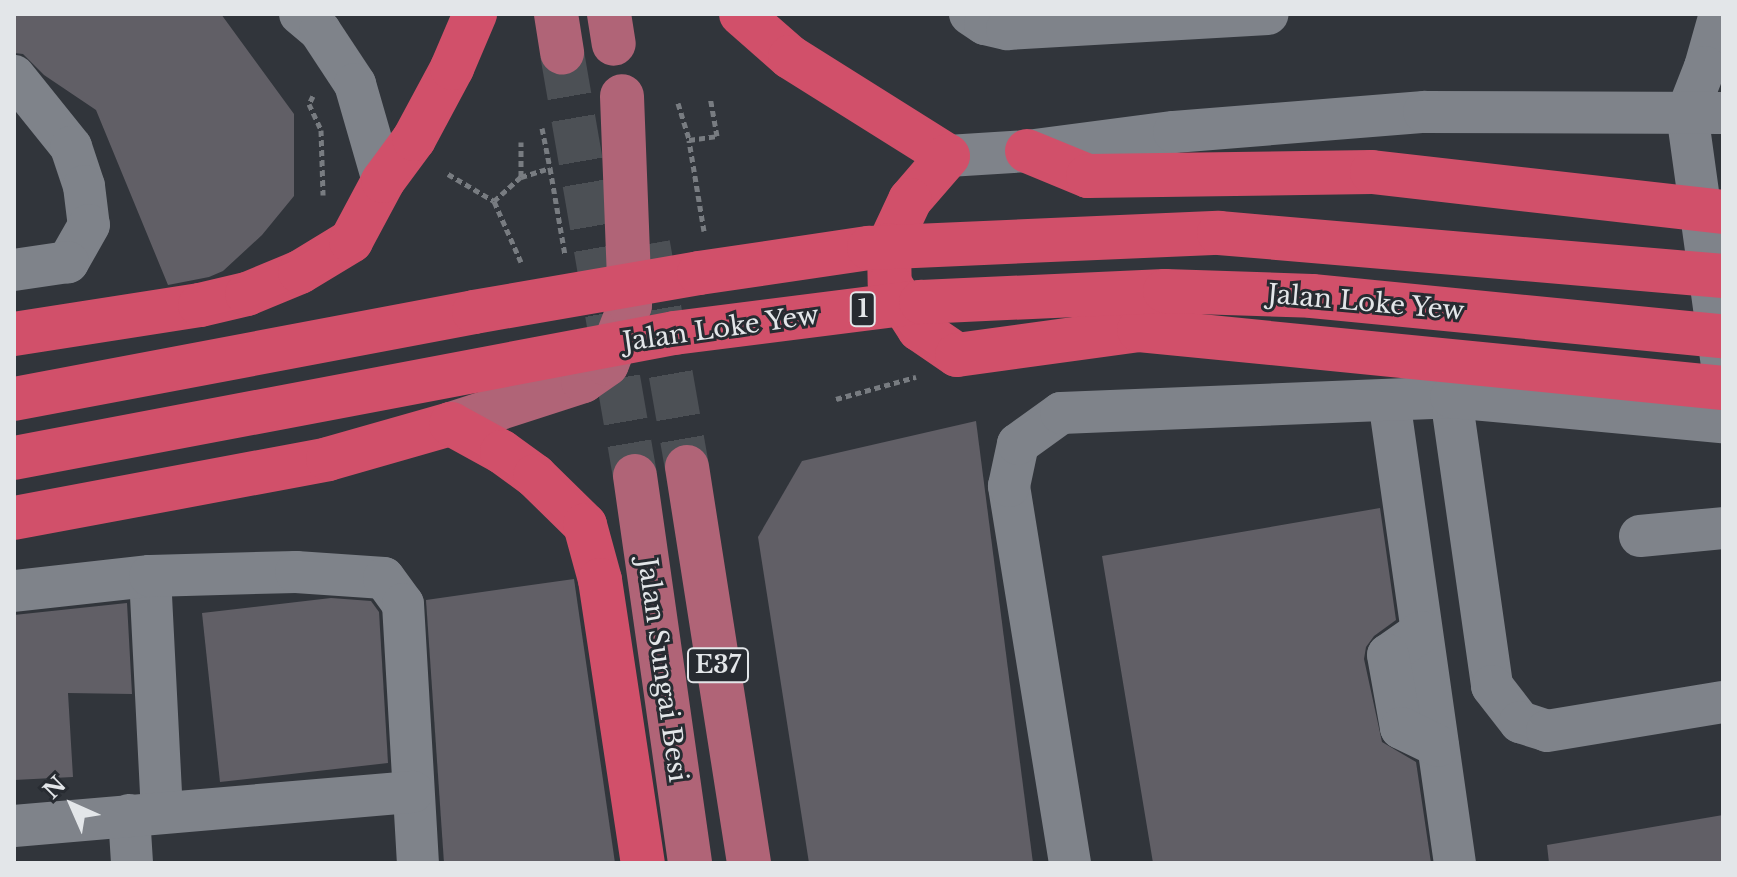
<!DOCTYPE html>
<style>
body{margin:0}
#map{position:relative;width:1737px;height:877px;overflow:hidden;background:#31353b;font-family:"Libre Baskerville",serif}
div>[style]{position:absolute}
.building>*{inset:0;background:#615f66}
.major-tunnel>*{height:44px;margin-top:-22px;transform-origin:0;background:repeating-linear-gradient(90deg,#4c5055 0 44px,transparent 0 66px)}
.path>*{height:5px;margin-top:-2.5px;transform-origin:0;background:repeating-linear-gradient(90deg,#787c81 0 6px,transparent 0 10px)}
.minor>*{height:42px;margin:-21px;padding:0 21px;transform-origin:21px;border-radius:21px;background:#7f838a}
.major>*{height:44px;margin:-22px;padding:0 22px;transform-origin:22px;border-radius:22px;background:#b06477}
.highway>*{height:44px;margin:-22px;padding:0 22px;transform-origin:22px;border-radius:22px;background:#d1506a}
span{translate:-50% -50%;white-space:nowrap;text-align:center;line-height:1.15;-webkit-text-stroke:6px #272b31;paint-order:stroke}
.shield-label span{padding:2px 6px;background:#272b31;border:2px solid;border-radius:6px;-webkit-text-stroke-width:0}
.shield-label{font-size:24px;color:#e3e6e9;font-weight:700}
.street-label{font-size:26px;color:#e3e6e9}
.frame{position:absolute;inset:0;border:16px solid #e3e6e9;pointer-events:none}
.north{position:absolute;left:32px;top:765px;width:80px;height:80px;-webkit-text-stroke:6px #272b31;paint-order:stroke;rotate:315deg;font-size:22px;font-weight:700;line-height:32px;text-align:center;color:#e3e6e9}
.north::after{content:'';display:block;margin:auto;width:28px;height:36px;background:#e3e6e9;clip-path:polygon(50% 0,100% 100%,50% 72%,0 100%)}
</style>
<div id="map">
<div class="building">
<div style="clip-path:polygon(14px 14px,221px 14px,294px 114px,294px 196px,262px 235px,223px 271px,209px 277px,168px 285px,96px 110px,44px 75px,23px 54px,14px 53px)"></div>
<div style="clip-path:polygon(976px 421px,1033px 863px,809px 863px,758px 537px,802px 461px)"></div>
<div style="clip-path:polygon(1380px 508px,1396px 620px,1374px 636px,1366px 647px,1364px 659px,1382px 742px,1416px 762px,1431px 863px,1153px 863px,1102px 556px)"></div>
<div style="clip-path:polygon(574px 579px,615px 863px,444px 863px,426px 600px)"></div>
<div style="clip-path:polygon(331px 598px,371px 601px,379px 612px,388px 763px,220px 782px,202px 613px)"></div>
<div style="clip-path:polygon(127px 603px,132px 694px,68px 693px,73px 777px,14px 780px,14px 615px)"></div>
<div style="clip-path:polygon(1723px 815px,1723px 863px,1549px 863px,1547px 845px)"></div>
</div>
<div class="major-tunnel">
<div style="left:562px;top:53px;width:429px;rotate:80.2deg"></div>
<div style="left:648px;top:244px;width:226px;rotate:80.1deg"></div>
</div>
<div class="path">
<div style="left:313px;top:96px;width:9px;rotate:117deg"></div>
<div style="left:309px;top:104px;width:29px;rotate:65deg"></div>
<div style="left:321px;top:130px;width:65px;rotate:88.2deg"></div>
<div style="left:678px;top:103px;width:39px;rotate:73deg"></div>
<div style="left:542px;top:128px;width:41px;rotate:78.7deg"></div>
<div style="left:448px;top:174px;width:53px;rotate:30.4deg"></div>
<div style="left:521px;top:177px;width:35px;rotate:-90deg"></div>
<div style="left:704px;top:231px;width:92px;rotate:-99.4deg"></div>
<div style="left:689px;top:140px;width:28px;rotate:-8deg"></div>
<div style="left:717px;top:136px;width:39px;rotate:-100deg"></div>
<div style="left:521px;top:262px;width:67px;rotate:-113.9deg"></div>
<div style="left:494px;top:201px;width:36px;rotate:-42deg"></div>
<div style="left:521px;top:177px;width:30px;rotate:-17deg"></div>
<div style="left:550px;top:168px;width:88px;rotate:80.2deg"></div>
<div style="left:836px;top:399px;width:83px;rotate:-15.4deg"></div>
</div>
<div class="minor">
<div style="left:300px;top:14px;width:26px;rotate:40deg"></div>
<div style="left:320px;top:31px;width:64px;rotate:56.6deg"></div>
<div style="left:355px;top:84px;width:101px;rotate:73.9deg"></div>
<div style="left:970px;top:14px;width:18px;rotate:34deg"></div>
<div style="left:985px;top:24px;width:23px;rotate:13deg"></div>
<div style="left:1007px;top:29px;width:261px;rotate:-3.3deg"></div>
<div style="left:1720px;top:14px;width:55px;rotate:105.8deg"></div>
<div style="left:1705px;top:67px;width:49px;rotate:111.4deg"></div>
<div style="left:1687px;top:113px;width:260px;rotate:82.1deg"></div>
<div style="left:14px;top:76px;width:91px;rotate:51.2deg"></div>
<div style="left:71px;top:147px;width:41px;rotate:71.6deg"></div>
<div style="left:84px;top:186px;width:39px;rotate:83deg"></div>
<div style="left:89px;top:225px;width:43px;rotate:119.6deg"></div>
<div style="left:68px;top:262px;width:55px;rotate:171.6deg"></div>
<div style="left:948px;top:156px;width:79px;rotate:-3.6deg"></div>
<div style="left:1027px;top:151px;width:148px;rotate:-7.4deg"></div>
<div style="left:1174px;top:132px;width:251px;rotate:-4.6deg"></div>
<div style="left:1424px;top:112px;width:299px;rotate:0.2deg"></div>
<div style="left:1451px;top:397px;width:292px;rotate:81.9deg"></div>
<div style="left:1492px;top:686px;width:46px;rotate:52.1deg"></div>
<div style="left:1520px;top:722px;width:28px;rotate:18deg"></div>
<div style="left:1547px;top:731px;width:178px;rotate:-9.4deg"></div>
<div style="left:1389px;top:400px;width:468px;rotate:81.9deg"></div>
<div style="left:1640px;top:536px;width:83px;rotate:-5.5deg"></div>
<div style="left:150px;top:576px;width:236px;rotate:87.1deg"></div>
<div style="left:14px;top:591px;width:137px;rotate:-6.3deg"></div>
<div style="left:150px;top:576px;width:146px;rotate:-1.6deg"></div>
<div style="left:296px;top:572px;width:88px;rotate:3.9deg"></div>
<div style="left:384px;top:578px;width:32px;rotate:54deg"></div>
<div style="left:403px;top:604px;width:259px;rotate:86.7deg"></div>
<div style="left:1421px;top:632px;width:40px;rotate:145.1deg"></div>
<div style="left:1388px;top:655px;width:74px;rotate:79.9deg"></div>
<div style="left:1401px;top:728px;width:41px;rotate:25.9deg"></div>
<div style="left:129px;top:815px;width:48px;rotate:86.4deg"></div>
<div style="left:14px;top:826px;width:400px;rotate:-4.9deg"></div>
<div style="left:1070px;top:863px;width:382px;rotate:-99.2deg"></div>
<div style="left:1009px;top:486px;width:43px;rotate:-77.9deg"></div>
<div style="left:1018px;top:444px;width:53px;rotate:-35.8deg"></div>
<div style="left:1061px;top:413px;width:390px;rotate:-2.3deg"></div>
<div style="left:1451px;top:397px;width:273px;rotate:5.3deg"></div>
</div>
<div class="major">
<div style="left:556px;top:14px;width:39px;rotate:81deg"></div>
<div style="left:609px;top:14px;width:30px;rotate:81deg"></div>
<div style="left:451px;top:424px;width:139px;rotate:-18deg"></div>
<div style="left:583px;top:381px;width:29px;rotate:-35deg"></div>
<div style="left:607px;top:364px;width:63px;rotate:-68.7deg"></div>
<div style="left:630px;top:305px;width:209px;rotate:-92.2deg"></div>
<div style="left:687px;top:467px;width:401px;rotate:81.1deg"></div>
<div style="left:635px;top:476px;width:391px;rotate:81.9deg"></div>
</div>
<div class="highway">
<div style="left:741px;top:14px;width:65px;rotate:41.3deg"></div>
<div style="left:790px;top:57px;width:186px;rotate:32.1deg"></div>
<div style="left:948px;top:156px;width:58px;rotate:130.8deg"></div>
<div style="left:910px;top:200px;width:50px;rotate:115deg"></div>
<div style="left:889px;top:245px;width:39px;rotate:89deg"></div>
<div style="left:890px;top:284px;width:54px;rotate:57.2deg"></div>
<div style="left:919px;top:329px;width:46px;rotate:34.4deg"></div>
<div style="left:957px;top:355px;width:184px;rotate:-7.8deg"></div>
<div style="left:1139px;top:330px;width:587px;rotate:5.67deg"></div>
<div style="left:1027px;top:151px;width:66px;rotate:22.3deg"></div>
<div style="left:1088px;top:176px;width:284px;rotate:-0.8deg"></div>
<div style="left:1372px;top:172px;width:353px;rotate:6.5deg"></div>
<div style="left:14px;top:334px;width:188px;rotate:-8.9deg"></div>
<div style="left:200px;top:305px;width:48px;rotate:-13.2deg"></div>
<div style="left:247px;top:294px;width:57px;rotate:-22.5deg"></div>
<div style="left:300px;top:272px;width:60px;rotate:-31.3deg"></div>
<div style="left:351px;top:241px;width:68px;rotate:-61.9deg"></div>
<div style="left:383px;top:181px;width:52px;rotate:-53.6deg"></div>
<div style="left:414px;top:139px;width:81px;rotate:-61.8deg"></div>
<div style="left:452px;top:68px;width:59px;rotate:-66.9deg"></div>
<div style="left:14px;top:399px;width:468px;rotate:-10.7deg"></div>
<div style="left:474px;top:312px;width:228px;rotate:-9.8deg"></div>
<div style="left:699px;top:273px;width:172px;rotate:-8.4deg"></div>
<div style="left:869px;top:248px;width:350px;rotate:-2.5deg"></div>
<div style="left:1219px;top:233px;width:506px;rotate:4.88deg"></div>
<div style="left:14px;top:458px;width:672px;rotate:-10.72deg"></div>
<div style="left:674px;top:333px;width:249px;rotate:-7.2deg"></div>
<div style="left:921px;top:302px;width:244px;rotate:-2.6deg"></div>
<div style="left:1165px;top:291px;width:147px;rotate:1.9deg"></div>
<div style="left:1312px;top:296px;width:413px;rotate:5.6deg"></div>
<div style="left:14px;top:518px;width:319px;rotate:-10.6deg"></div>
<div style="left:328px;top:459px;width:128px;rotate:-15.9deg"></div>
<div style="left:451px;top:424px;width:58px;rotate:28.8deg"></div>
<div style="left:502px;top:452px;width:41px;rotate:36deg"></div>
<div style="left:535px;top:476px;width:70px;rotate:44.4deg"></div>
<div style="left:585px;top:525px;width:57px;rotate:74.7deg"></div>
<div style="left:600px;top:580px;width:286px;rotate:81.4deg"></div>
</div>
<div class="shield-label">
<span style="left:863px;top:309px">1</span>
<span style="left:718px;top:665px">E37</span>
</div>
<div class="street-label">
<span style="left:1366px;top:303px;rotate:5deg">Jalan Loke Yew</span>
<span style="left:721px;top:329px;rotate:-8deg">Jalan Loke Yew</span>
<span style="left:662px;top:670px;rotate:82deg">Jalan Sungai Besi</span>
</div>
<div class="frame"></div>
<div class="north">N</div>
</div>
